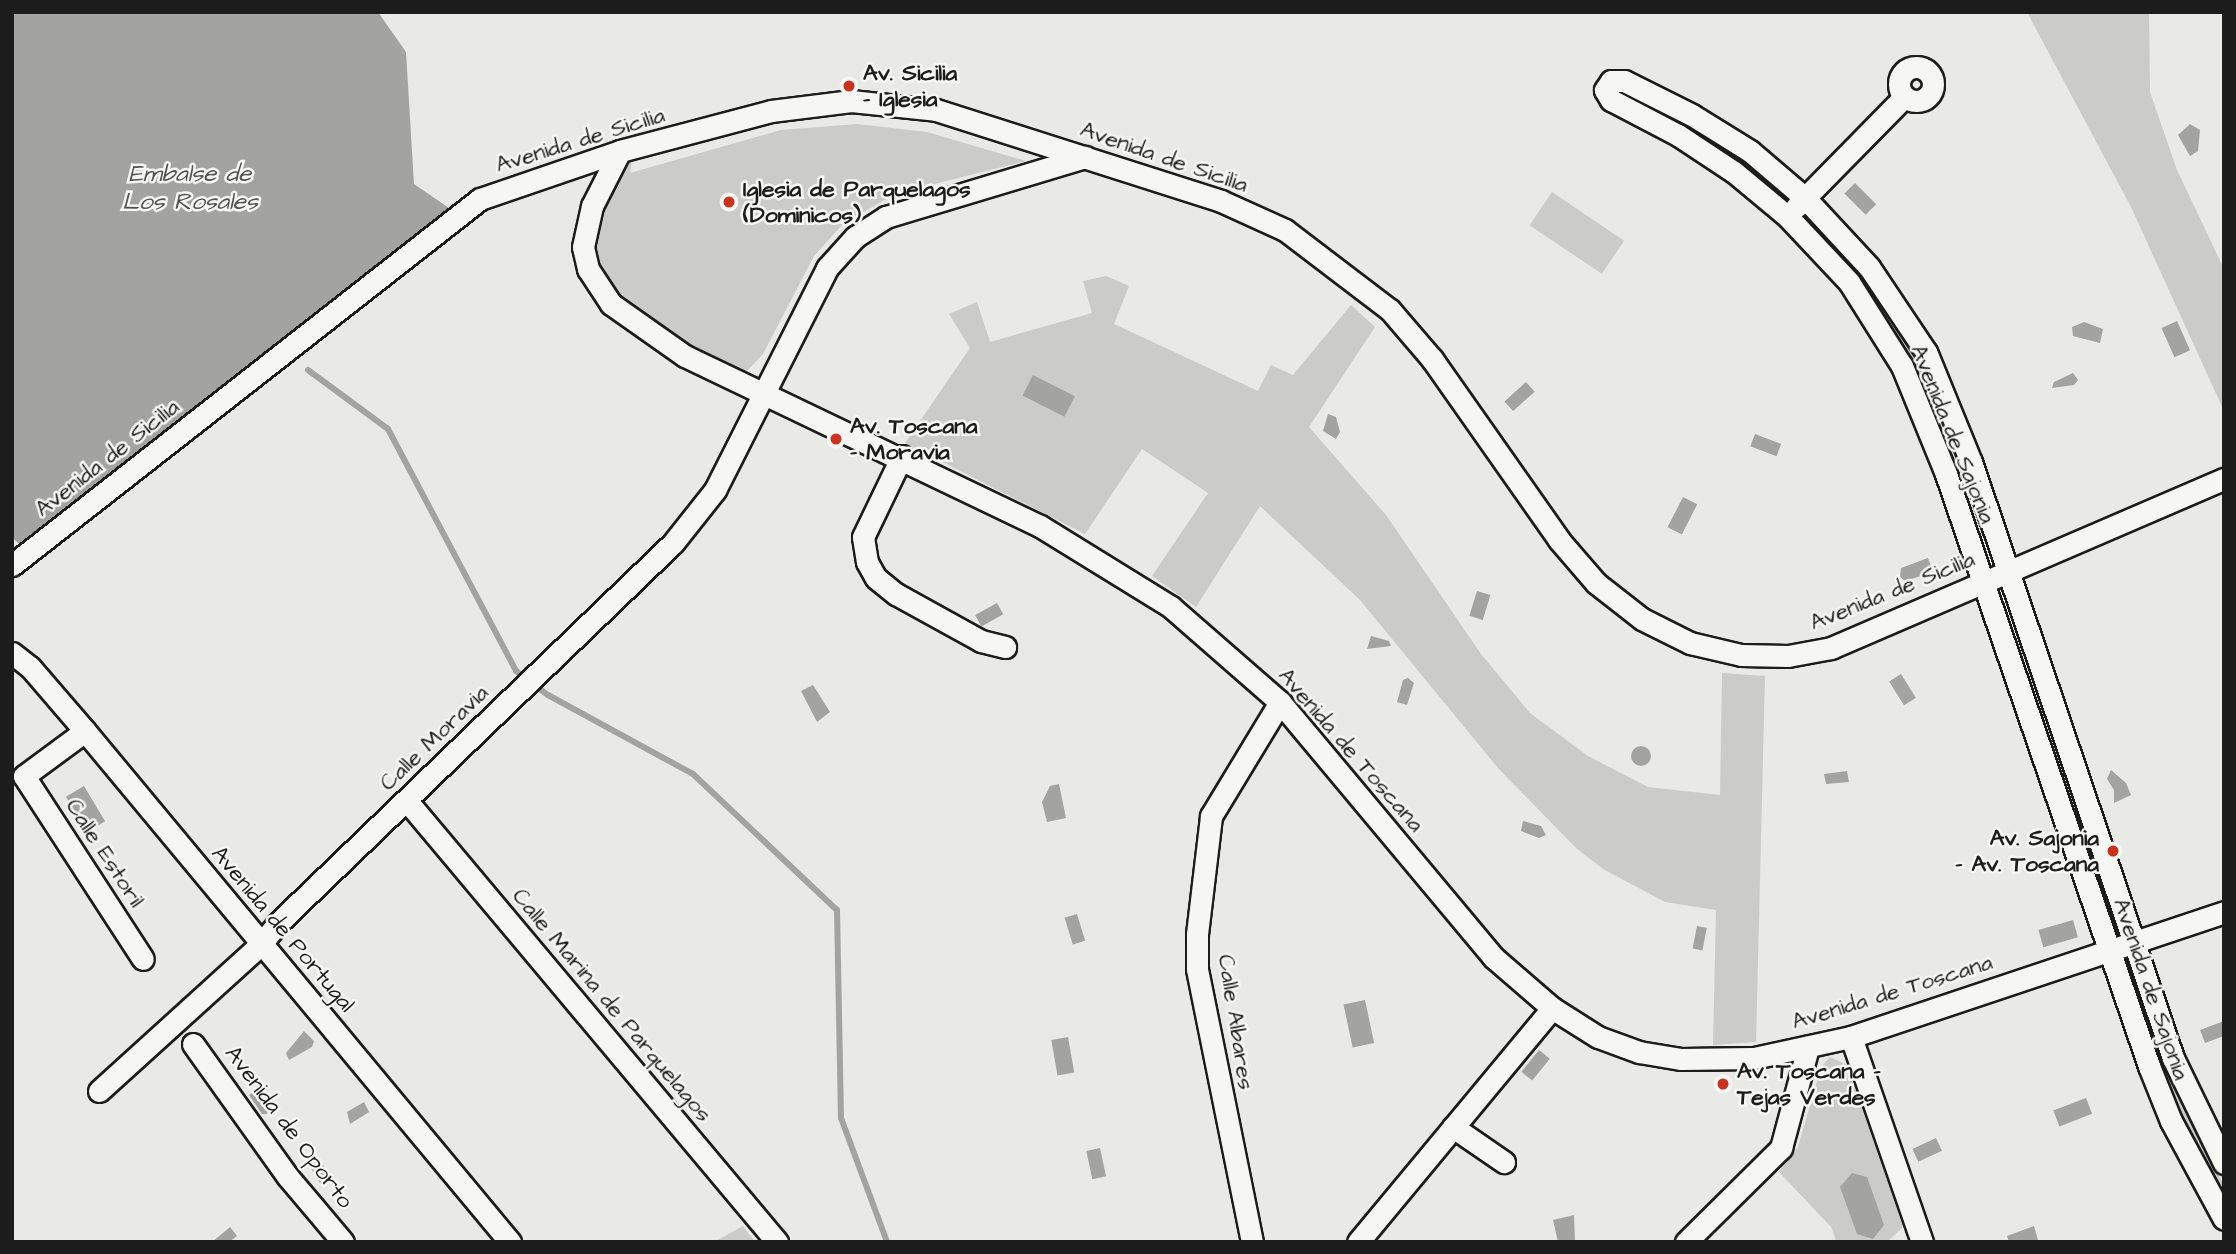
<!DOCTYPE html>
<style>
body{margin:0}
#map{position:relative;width:2236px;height:1254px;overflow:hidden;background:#e9e9e5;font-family:"Architects Daughter",sans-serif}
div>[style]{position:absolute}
.green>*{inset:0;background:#cbcbc7;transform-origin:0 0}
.water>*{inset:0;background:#a3a3a1;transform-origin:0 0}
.round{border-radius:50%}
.stream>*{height:6px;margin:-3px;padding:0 3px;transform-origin:3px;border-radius:3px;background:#a3a3a1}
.roads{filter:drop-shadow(2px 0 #1c1c1c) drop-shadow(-2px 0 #1c1c1c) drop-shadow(0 2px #1c1c1c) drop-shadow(0 -2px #1c1c1c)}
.minor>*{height:21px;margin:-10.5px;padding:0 10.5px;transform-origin:10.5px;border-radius:10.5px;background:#f6f6f2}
.minor>.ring{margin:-10.5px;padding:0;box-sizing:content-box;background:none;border:21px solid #f6f6f2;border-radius:50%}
.dots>*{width:19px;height:19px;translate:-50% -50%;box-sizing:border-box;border:4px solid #f6f6f2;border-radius:50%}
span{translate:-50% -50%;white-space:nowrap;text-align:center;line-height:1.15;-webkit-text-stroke:5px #f6f6f2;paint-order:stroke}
.poi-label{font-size:23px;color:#1c1c1c;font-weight:700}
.left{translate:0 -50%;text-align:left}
.right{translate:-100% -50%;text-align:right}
.street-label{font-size:23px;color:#1c1c1c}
.water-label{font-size:24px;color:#525251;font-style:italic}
.frame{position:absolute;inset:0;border:14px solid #1c1c1c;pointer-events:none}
</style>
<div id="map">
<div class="green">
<div style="clip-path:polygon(2027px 12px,2149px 12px,2150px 92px,2177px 170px,2224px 269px,2224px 411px,2131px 207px)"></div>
<div style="clip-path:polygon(857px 124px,927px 132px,1026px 161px,895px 194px,843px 224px,814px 256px,763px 354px,746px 372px,733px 372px,696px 355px,614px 298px,593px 263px,591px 230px,625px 158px,633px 155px,630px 173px,781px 130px)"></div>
<div style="clip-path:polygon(1708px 134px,1779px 187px,1779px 191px,1705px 139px)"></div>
<div style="left:1552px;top:192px;width:87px;height:40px;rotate:34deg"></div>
<div style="clip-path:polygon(1812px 222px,1861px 274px,1916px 358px,1960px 464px,1988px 551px,1912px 362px,1857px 278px)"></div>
<div style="clip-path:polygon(1106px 276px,1129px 286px,1114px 324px,1258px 391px,1271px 365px,1293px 375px,1351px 305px,1375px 327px,1309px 427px,1386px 515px,1481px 654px,1530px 713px,1588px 756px,1648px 787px,1720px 795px,1722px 673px,1765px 676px,1756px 1042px,1713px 1045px,1716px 910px,1665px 902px,1603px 869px,1576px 848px,1498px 768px,1360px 600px,1260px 506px,1196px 607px,1152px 576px,1208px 493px,1142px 449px,1085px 534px,905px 443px,970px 348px,949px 314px,977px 302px,990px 342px,1092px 313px,1083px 281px)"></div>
<div style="clip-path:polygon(2008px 611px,2114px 919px,2113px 922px,2110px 921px)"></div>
<div style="clip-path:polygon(2130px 972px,2184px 1110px,2224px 1185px,2224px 1194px,2180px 1112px)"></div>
<div style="clip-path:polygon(1830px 1057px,1847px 1065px,1903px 1227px,1887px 1242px,1836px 1242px,1832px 1228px,1779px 1172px,1798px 1147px,1821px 1067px)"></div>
<div style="clip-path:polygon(743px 1226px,755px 1242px,714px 1242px)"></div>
</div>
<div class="water">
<div style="clip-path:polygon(12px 12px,378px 12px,406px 52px,414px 184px,449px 208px,21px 546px,12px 537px)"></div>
<div style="clip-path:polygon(2190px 124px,2200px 130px,2198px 151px,2190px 156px,2178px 135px)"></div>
<div style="left:1855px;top:183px;width:30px;height:15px;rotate:45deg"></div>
<div style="left:2177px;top:321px;width:32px;height:17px;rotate:66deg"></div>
<div style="clip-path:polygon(2084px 322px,2103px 329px,2100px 343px,2073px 336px,2072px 327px)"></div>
<div style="clip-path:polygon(2073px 373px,2078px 380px,2074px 385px,2052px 388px,2054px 382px)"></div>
<div style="left:1033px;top:375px;width:47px;height:23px;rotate:27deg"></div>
<div style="left:1526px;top:382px;width:13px;height:29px;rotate:48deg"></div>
<div style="clip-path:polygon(1328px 414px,1336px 417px,1340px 432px,1336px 439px,1323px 431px)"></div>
<div style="left:1755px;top:434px;width:28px;height:13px;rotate:21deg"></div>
<div style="left:1683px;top:497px;width:16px;height:34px;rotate:27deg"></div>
<div style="clip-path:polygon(1928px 558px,1933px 572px,1905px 581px,1900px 577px,1901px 568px)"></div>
<div style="left:1477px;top:591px;width:14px;height:26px;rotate:17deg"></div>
<div style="left:997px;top:603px;width:13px;height:25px;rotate:61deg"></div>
<div style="clip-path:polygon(1371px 636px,1389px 641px,1391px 646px,1367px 649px)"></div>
<div style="left:1901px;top:674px;width:28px;height:14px;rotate:58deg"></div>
<div style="clip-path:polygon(1408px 678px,1414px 683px,1407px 705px,1397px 702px,1403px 680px)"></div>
<div style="clip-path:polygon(813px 685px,830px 712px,817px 722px,801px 691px)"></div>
<div class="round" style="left:1631px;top:746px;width:20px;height:20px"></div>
<div style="clip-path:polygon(2111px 770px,2126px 783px,2131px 795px,2114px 803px,2114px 790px,2107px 779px)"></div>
<div style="clip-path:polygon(1847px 771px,1849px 782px,1826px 784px,1824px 774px)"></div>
<div style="clip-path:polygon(1059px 784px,1066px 818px,1047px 822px,1042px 802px,1050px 786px)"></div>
<div style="left:84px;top:786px;width:41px;height:21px;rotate:59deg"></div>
<div style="clip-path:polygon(1523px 821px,1541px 826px,1546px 835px,1539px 838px,1521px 831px)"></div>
<div style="left:1077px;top:914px;width:28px;height:13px;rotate:73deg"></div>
<div style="left:2073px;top:920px;width:18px;height:36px;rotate:74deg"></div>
<div style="left:1697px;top:926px;width:10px;height:23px;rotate:11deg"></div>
<div style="left:1365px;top:1000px;width:44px;height:22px;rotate:78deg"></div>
<div style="clip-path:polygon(2224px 1021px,2224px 1036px,2205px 1043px,2200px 1030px)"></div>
<div style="clip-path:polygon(304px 1031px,314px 1041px,312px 1047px,289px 1060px,286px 1053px)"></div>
<div style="left:1068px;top:1037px;width:36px;height:17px;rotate:80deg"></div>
<div style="left:1539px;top:1050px;width:14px;height:28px;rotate:39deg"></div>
<div style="clip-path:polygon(258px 1088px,272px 1106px,269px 1114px,262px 1114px,249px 1095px)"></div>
<div style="left:2086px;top:1098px;width:17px;height:35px;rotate:69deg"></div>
<div style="clip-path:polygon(364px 1102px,369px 1112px,350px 1124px,347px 1112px)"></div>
<div style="left:1936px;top:1138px;width:14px;height:26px;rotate:65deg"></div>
<div style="left:1100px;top:1148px;width:29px;height:14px;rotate:78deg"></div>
<div style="left:319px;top:1158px;width:23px;height:12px;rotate:59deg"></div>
<div style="clip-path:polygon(1852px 1173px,1867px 1177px,1884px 1225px,1873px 1239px,1857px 1234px,1840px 1187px)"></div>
<div style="clip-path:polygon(1574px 1215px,1575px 1242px,1558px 1242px,1553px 1220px)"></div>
<div style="clip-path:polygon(2034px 1226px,2038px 1240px,2009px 1242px,2007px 1236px)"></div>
<div style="clip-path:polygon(230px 1227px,237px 1236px,229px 1242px,212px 1242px)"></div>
</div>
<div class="stream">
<div style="left:308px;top:370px;width:99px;rotate:36.4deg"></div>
<div style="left:388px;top:429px;width:274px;rotate:62.1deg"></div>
<div style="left:516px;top:671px;width:40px;rotate:37deg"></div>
<div style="left:548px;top:695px;width:165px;rotate:28.6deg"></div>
<div style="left:693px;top:774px;width:198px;rotate:43.4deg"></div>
<div style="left:837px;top:910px;width:208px;rotate:88.9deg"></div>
<div style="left:841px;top:1118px;width:132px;rotate:69.6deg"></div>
</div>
<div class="roads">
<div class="minor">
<div class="ring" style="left:1899px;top:67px;width:13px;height:13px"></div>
<div style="left:620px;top:151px;width:62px;rotate:117deg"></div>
<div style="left:592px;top:206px;width:42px;rotate:102.4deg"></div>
<div style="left:583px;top:247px;width:23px;rotate:77deg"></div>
<div style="left:588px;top:269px;width:42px;rotate:56.7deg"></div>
<div style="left:611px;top:304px;width:90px;rotate:35.1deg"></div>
<div style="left:685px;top:356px;width:394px;rotate:25.6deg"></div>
<div style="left:1040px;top:526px;width:154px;rotate:31.7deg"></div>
<div style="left:1171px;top:607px;width:145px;rotate:41.1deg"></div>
<div style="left:1280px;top:702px;width:332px;rotate:50.1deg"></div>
<div style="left:1493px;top:957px;width:78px;rotate:40.8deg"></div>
<div style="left:1552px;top:1008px;width:54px;rotate:32.2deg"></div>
<div style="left:1598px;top:1037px;width:44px;rotate:20.1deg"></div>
<div style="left:1639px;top:1052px;width:43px;rotate:9.5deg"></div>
<div style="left:1681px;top:1059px;width:73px;rotate:-0.8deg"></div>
<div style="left:1754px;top:1058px;width:99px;rotate:-12.2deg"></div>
<div style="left:1851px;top:1037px;width:393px;rotate:-18.5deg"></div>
<div style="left:1796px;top:207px;width:154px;rotate:-45.5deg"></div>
<div style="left:902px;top:456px;width:90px;rotate:115.7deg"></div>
<div style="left:863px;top:537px;width:25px;rotate:81deg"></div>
<div style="left:867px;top:562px;width:18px;rotate:61deg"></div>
<div style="left:876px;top:578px;width:26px;rotate:39deg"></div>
<div style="left:896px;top:594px;width:97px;rotate:28.9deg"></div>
<div style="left:981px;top:641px;width:25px;rotate:14deg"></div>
<div style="left:12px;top:565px;width:594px;rotate:-38.03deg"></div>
<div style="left:480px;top:199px;width:148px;rotate:-18.9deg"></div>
<div style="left:620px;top:151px;width:156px;rotate:-14.8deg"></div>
<div style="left:771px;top:111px;width:81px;rotate:-7.1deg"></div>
<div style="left:851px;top:101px;width:85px;rotate:6deg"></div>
<div style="left:936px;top:110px;width:299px;rotate:17.7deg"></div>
<div style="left:1221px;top:201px;width:70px;rotate:24.4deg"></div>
<div style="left:1285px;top:230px;width:132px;rotate:37.3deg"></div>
<div style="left:1390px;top:310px;width:65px;rotate:49.4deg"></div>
<div style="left:1432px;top:359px;width:221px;rotate:54.9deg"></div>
<div style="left:1559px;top:540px;width:57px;rotate:49.3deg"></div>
<div style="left:1596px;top:583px;width:58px;rotate:38deg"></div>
<div style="left:1642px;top:619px;width:54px;rotate:26.6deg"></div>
<div style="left:1690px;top:643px;width:52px;rotate:13.2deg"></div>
<div style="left:1741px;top:655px;width:47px;rotate:1.2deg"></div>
<div style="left:1788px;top:656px;width:44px;rotate:-10.5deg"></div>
<div style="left:1831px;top:648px;width:428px;rotate:-23.3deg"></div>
<div style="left:12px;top:653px;width:23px;rotate:38deg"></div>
<div style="left:30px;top:667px;width:84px;rotate:49.3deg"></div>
<div style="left:85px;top:731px;width:665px;rotate:50.25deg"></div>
<div style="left:85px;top:731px;width:76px;rotate:143.6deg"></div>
<div style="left:24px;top:776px;width:218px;rotate:57deg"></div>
<div style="left:407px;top:801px;width:576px;rotate:50deg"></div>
<div style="left:1851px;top:1037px;width:217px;rotate:70.9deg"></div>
<div style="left:193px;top:1044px;width:163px;rotate:54.5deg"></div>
<div style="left:288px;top:1177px;width:85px;rotate:49.8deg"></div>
<div style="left:99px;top:1091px;width:219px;rotate:-42.2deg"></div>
<div style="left:261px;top:944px;width:27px;rotate:-51deg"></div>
<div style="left:278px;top:923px;width:548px;rotate:-43.89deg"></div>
<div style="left:673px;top:543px;width:68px;rotate:-51.6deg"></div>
<div style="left:715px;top:490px;width:249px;rotate:-63.2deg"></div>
<div style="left:827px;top:268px;width:42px;rotate:-47.9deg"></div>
<div style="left:855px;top:237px;width:37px;rotate:-33deg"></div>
<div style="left:886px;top:217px;width:208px;rotate:-16.8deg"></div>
<div style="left:1453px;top:1127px;width:62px;rotate:34.5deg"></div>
<div style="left:2224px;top:1163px;width:117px;rotate:-115.9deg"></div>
<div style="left:2173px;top:1058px;width:629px;rotate:-108.72deg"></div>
<div style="left:1971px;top:462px;width:119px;rotate:-112.2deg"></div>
<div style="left:1926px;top:352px;width:102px;rotate:-123.8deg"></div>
<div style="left:1869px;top:267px;width:94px;rotate:-132.8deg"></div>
<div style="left:1805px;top:198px;width:72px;rotate:-139.5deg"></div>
<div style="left:1750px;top:151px;width:68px;rotate:-148.2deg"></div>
<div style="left:1692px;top:115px;width:76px;rotate:-153.4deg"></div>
<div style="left:1624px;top:81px;width:13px;rotate:180deg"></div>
<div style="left:1611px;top:81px;width:11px;rotate:124deg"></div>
<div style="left:1605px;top:90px;width:12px;rotate:59deg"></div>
<div style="left:1611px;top:100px;width:76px;rotate:27.6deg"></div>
<div style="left:1678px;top:135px;width:67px;rotate:33.5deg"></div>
<div style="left:1734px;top:172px;width:70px;rotate:39.8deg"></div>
<div style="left:1788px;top:217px;width:89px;rotate:46.8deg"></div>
<div style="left:1849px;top:282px;width:99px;rotate:57.8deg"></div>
<div style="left:1902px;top:366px;width:117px;rotate:67.8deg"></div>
<div style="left:1946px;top:474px;width:626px;rotate:71.07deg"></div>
<div style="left:2149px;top:1066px;width:59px;rotate:68.2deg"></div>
<div style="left:2171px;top:1121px;width:111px;rotate:61.6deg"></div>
<div style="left:1252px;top:1242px;width:279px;rotate:-101.4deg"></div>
<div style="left:1197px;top:968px;width:34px;rotate:-90deg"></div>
<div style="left:1197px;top:934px;width:119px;rotate:-83.2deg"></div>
<div style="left:1211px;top:816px;width:133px;rotate:-58.8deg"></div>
<div style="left:1358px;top:1242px;width:304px;rotate:-50.3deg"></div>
<div style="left:1686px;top:1242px;width:134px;rotate:-44.7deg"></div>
<div style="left:1781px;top:1148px;width:105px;rotate:-75deg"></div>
</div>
</div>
<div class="dots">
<div style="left:849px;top:86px;background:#c8321e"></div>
<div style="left:729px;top:202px;background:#c8321e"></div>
<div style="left:836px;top:439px;background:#c8321e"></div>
<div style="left:2113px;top:851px;background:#c8321e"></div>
<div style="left:1723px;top:1084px;background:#c8321e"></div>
</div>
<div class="poi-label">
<span class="left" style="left:863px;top:86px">Av. Sicilia<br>- Iglesia</span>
<span class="left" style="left:743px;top:202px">Iglesia de Parquelagos<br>(Dominicos)</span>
<span class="left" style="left:850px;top:439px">Av. Toscana<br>- Moravia</span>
<span class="right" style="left:2099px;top:851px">Av. Sajonia<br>- Av. Toscana</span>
<span class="left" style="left:1737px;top:1084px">Av. Toscana -<br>Tejas Verdes</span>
</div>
<div class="street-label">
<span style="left:580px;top:140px;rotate:-17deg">Avenida de Sicilia</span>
<span style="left:1164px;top:157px;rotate:19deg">Avenida de Sicilia</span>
<span style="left:1953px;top:434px;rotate:68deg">Avenida de Sajonia</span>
<span style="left:107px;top:458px;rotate:-38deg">Avenida de Sicilia</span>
<span style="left:1892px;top:591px;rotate:-22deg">Avenida de Sicilia</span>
<span style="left:434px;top:738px;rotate:-44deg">Calle Moravia</span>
<span style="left:1351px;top:750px;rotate:49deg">Avenida de Toscana</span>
<span style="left:105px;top:853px;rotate:57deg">Calle Estoril</span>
<span style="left:283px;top:929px;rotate:50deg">Avenida de Portugal</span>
<span style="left:2151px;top:989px;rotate:71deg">Avenida de Sajonia</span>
<span style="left:1892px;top:992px;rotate:-17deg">Avenida de Toscana</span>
<span style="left:612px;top:1005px;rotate:50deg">Calle Marina de Parquelagos</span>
<span style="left:1236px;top:1022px;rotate:81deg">Calle Albares</span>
<span style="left:289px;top:1127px;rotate:53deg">Avenida de Oporto</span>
</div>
<div class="water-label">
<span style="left:190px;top:189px">Embalse de<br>Los Rosales</span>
</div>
<div class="frame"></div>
</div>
